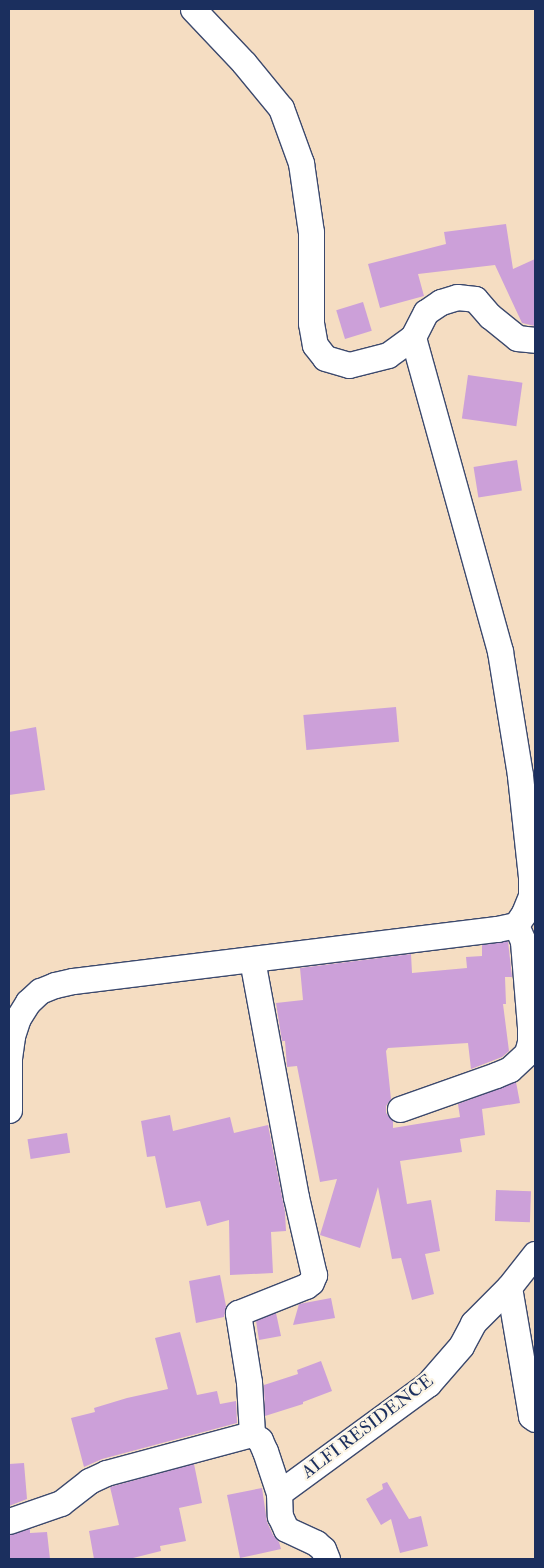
<!DOCTYPE html>
<style>
body{margin:0}
#map{position:relative;width:544px;height:1568px;overflow:hidden;background:#f5ddc2;font-family:"IM FELL Double Pica",serif}
div>[style]{position:absolute}
.building>*{inset:0;background:#cca0d9;transform-origin:0 0}
.roads{filter:drop-shadow(1px 0 #3c496d) drop-shadow(-1px 0 #3c496d) drop-shadow(0 1px #3c496d) drop-shadow(0 -1px #3c496d)}
.minor>*{height:25px;margin:-12.5px;padding:0 12.5px;transform-origin:12.5px;border-radius:12.5px;background:#fff}
span{translate:-50% -50%;white-space:nowrap;text-align:center;line-height:1.15;-webkit-text-stroke:4.5px #fcf5e5;paint-order:stroke}
.street-label{font-size:18px;color:#1b2f5e}
.frame{position:absolute;inset:0;border:10px solid #1b2f5e;pointer-events:none}
</style>
<div id="map">
<div class="building">
<div style="clip-path:polygon(506px 224px,513px 269px,535px 259px,535px 326px,522px 323px,495px 265px,418px 274px,424px 296px,380px 308px,368px 264px,446px 244px,444px 232px)"></div>
<div style="left:363px;top:302px;width:30px;height:28px;rotate:73deg"></div>
<div style="left:468px;top:375px;width:55px;height:44px;rotate:8deg"></div>
<div style="left:517px;top:460px;width:31px;height:44px;rotate:81deg"></div>
<div style="left:396px;top:707px;width:35px;height:93px;rotate:85deg"></div>
<div style="clip-path:polygon(36px 727px,45px 790px,9px 795px,9px 732px)"></div>
<div style="clip-path:polygon(508px 941px,512px 977px,505px 977px,506px 1004px,503px 1004px,509px 1051px,502px 1057px,471px 1069px,468px 1043px,388px 1048px,386px 1051px,391px 1099px,386px 1106px,386px 1113px,393px 1121px,393px 1128px,460px 1117px,458px 1104px,516px 1082px,520px 1103px,482px 1109px,485px 1135px,460px 1139px,462px 1152px,400px 1161px,407px 1204px,431px 1200px,440px 1251px,425px 1254px,434px 1294px,412px 1300px,401px 1258px,392px 1259px,378px 1187px,360px 1248px,320px 1235px,337px 1179px,320px 1182px,297px 1066px,287px 1067px,285px 1041px,282px 1041px,276px 1003px,303px 1000px,300px 968px,411px 954px,412px 973px,467px 968px,466px 957px,482px 956px,482px 945px)"></div>
<div style="clip-path:polygon(170px 1115px,173px 1131px,230px 1117px,234px 1133px,268px 1125px,285px 1212px,286px 1231px,271px 1232px,273px 1273px,230px 1275px,229px 1220px,207px 1226px,200px 1201px,166px 1208px,155px 1156px,147px 1157px,141px 1121px)"></div>
<div style="left:67px;top:1133px;width:20px;height:40px;rotate:81deg"></div>
<div style="left:496px;top:1190px;width:35px;height:31px;rotate:2deg"></div>
<div style="clip-path:polygon(220px 1275px,226px 1306px,224px 1317px,196px 1323px,189px 1281px)"></div>
<div style="clip-path:polygon(331px 1298px,335px 1318px,293px 1325px,299px 1304px)"></div>
<div style="clip-path:polygon(276px 1313px,281px 1336px,259px 1340px,256px 1321px)"></div>
<div style="clip-path:polygon(180px 1332px,197px 1395px,217px 1391px,220px 1404px,236px 1401px,237px 1423px,102px 1459px,84px 1467px,71px 1418px,95px 1412px,94px 1408px,127px 1398px,168px 1389px,155px 1338px)"></div>
<div style="clip-path:polygon(321px 1361px,332px 1391px,303px 1402px,303px 1404px,265px 1416px,264px 1385px,298px 1374px,297px 1370px)"></div>
<div style="clip-path:polygon(24px 1463px,27px 1499px,9px 1506px,9px 1464px)"></div>
<div style="clip-path:polygon(194px 1464px,202px 1503px,179px 1508px,186px 1541px,160px 1546px,161px 1551px,129px 1559px,94px 1559px,89px 1531px,119px 1525px,110px 1487px)"></div>
<div style="clip-path:polygon(387px 1482px,409px 1519px,421px 1516px,428px 1546px,400px 1553px,391px 1519px,381px 1525px,366px 1499px,383px 1489px,382px 1484px)"></div>
<div style="clip-path:polygon(262px 1488px,267px 1522px,273px 1535px,279px 1542px,281px 1549px,240px 1558px,227px 1495px)"></div>
<div style="clip-path:polygon(30px 1529px,30px 1533px,47px 1532px,50px 1559px,9px 1559px,9px 1535px)"></div>
</div>
<div class="roads">
<div class="minor">
<div style="left:193px;top:9px;width:74px;rotate:46.6deg"></div>
<div style="left:244px;top:63px;width:58px;rotate:50.6deg"></div>
<div style="left:281px;top:108px;width:59px;rotate:70deg"></div>
<div style="left:301px;top:163px;width:70px;rotate:81.8deg"></div>
<div style="left:311px;top:232px;width:91px;rotate:90deg"></div>
<div style="left:311px;top:323px;width:22px;rotate:80deg"></div>
<div style="left:315px;top:345px;width:16px;rotate:52deg"></div>
<div style="left:325px;top:358px;width:25px;rotate:16deg"></div>
<div style="left:349px;top:365px;width:40px;rotate:-14.4deg"></div>
<div style="left:388px;top:355px;width:31px;rotate:-36deg"></div>
<div style="left:413px;top:337px;width:28px;rotate:-63deg"></div>
<div style="left:426px;top:312px;width:18px;rotate:-34deg"></div>
<div style="left:441px;top:302px;width:17px;rotate:-17deg"></div>
<div style="left:457px;top:297px;width:18px;rotate:6deg"></div>
<div style="left:475px;top:299px;width:23px;rotate:49deg"></div>
<div style="left:490px;top:316px;width:35px;rotate:39deg"></div>
<div style="left:517px;top:338px;width:18px;rotate:6deg"></div>
<div style="left:400px;top:1109px;width:102px;rotate:-19.5deg"></div>
<div style="left:496px;top:1075px;width:15px;rotate:-23deg"></div>
<div style="left:510px;top:1069px;width:23px;rotate:-43deg"></div>
<div style="left:527px;top:1053px;width:11px;rotate:-75deg"></div>
<div style="left:530px;top:1042px;width:15px;rotate:-90deg"></div>
<div style="left:530px;top:1027px;width:86px;rotate:-94.7deg"></div>
<div style="left:523px;top:941px;width:17px;rotate:-114deg"></div>
<div style="left:9px;top:1110px;width:52px;rotate:-90deg"></div>
<div style="left:9px;top:1058px;width:22px;rotate:-82deg"></div>
<div style="left:12px;top:1036px;width:19px;rotate:-72deg"></div>
<div style="left:18px;top:1018px;width:19px;rotate:-58deg"></div>
<div style="left:28px;top:1002px;width:16px;rotate:-43deg"></div>
<div style="left:40px;top:991px;width:16px;rotate:-22deg"></div>
<div style="left:55px;top:985px;width:18px;rotate:-13deg"></div>
<div style="left:73px;top:981px;width:427px;rotate:-7deg"></div>
<div style="left:497px;top:929px;width:19px;rotate:-12deg"></div>
<div style="left:516px;top:925px;width:14px;rotate:-56deg"></div>
<div style="left:524px;top:913px;width:18px;rotate:-68deg"></div>
<div style="left:531px;top:896px;width:19px;rotate:-90deg"></div>
<div style="left:531px;top:877px;width:103px;rotate:-96.2deg"></div>
<div style="left:520px;top:775px;width:126px;rotate:-99.2deg"></div>
<div style="left:500px;top:651px;width:326px;rotate:-105.5deg"></div>
<div style="left:509px;top:1287px;width:131px;rotate:80.3deg"></div>
<div style="left:531px;top:1416px;width:5px;rotate:37deg"></div>
<div style="left:252px;top:1434px;width:52px;rotate:-93.3deg"></div>
<div style="left:249px;top:1382px;width:70px;rotate:-99.1deg"></div>
<div style="left:238px;top:1313px;width:73px;rotate:-21.7deg"></div>
<div style="left:306px;top:1286px;width:6px;rotate:-39deg"></div>
<div style="left:311px;top:1282px;width:8px;rotate:-67deg"></div>
<div style="left:314px;top:1275px;width:80px;rotate:-103deg"></div>
<div style="left:296px;top:1197px;width:241px;rotate:-100.5deg"></div>
<div style="left:279px;top:1493px;width:185px;rotate:-36.2deg"></div>
<div style="left:428px;top:1384px;width:50px;rotate:-49deg"></div>
<div style="left:461px;top:1346px;width:26px;rotate:-62deg"></div>
<div style="left:473px;top:1323px;width:51px;rotate:-45deg"></div>
<div style="left:509px;top:1287px;width:42px;rotate:-51.8deg"></div>
<div style="left:9px;top:1521px;width:55px;rotate:-19.1deg"></div>
<div style="left:61px;top:1503px;width:36px;rotate:-38deg"></div>
<div style="left:89px;top:1481px;width:19px;rotate:-25deg"></div>
<div style="left:106px;top:1473px;width:151px;rotate:-15deg"></div>
<div style="left:252px;top:1434px;width:10px;rotate:37deg"></div>
<div style="left:260px;top:1440px;width:12px;rotate:66deg"></div>
<div style="left:265px;top:1451px;width:44px;rotate:71.6deg"></div>
<div style="left:279px;top:1493px;width:23px;rotate:88deg"></div>
<div style="left:280px;top:1516px;width:14px;rotate:65deg"></div>
<div style="left:286px;top:1529px;width:33px;rotate:25deg"></div>
<div style="left:316px;top:1543px;width:9px;rotate:41deg"></div>
<div style="left:323px;top:1549px;width:11px;rotate:68deg"></div>
</div>
</div>
<div class="street-label">
<span style="left:368px;top:1427px;rotate:-37deg">ALFI RESIDENCE</span>
</div>
<div class="frame"></div>
</div>
